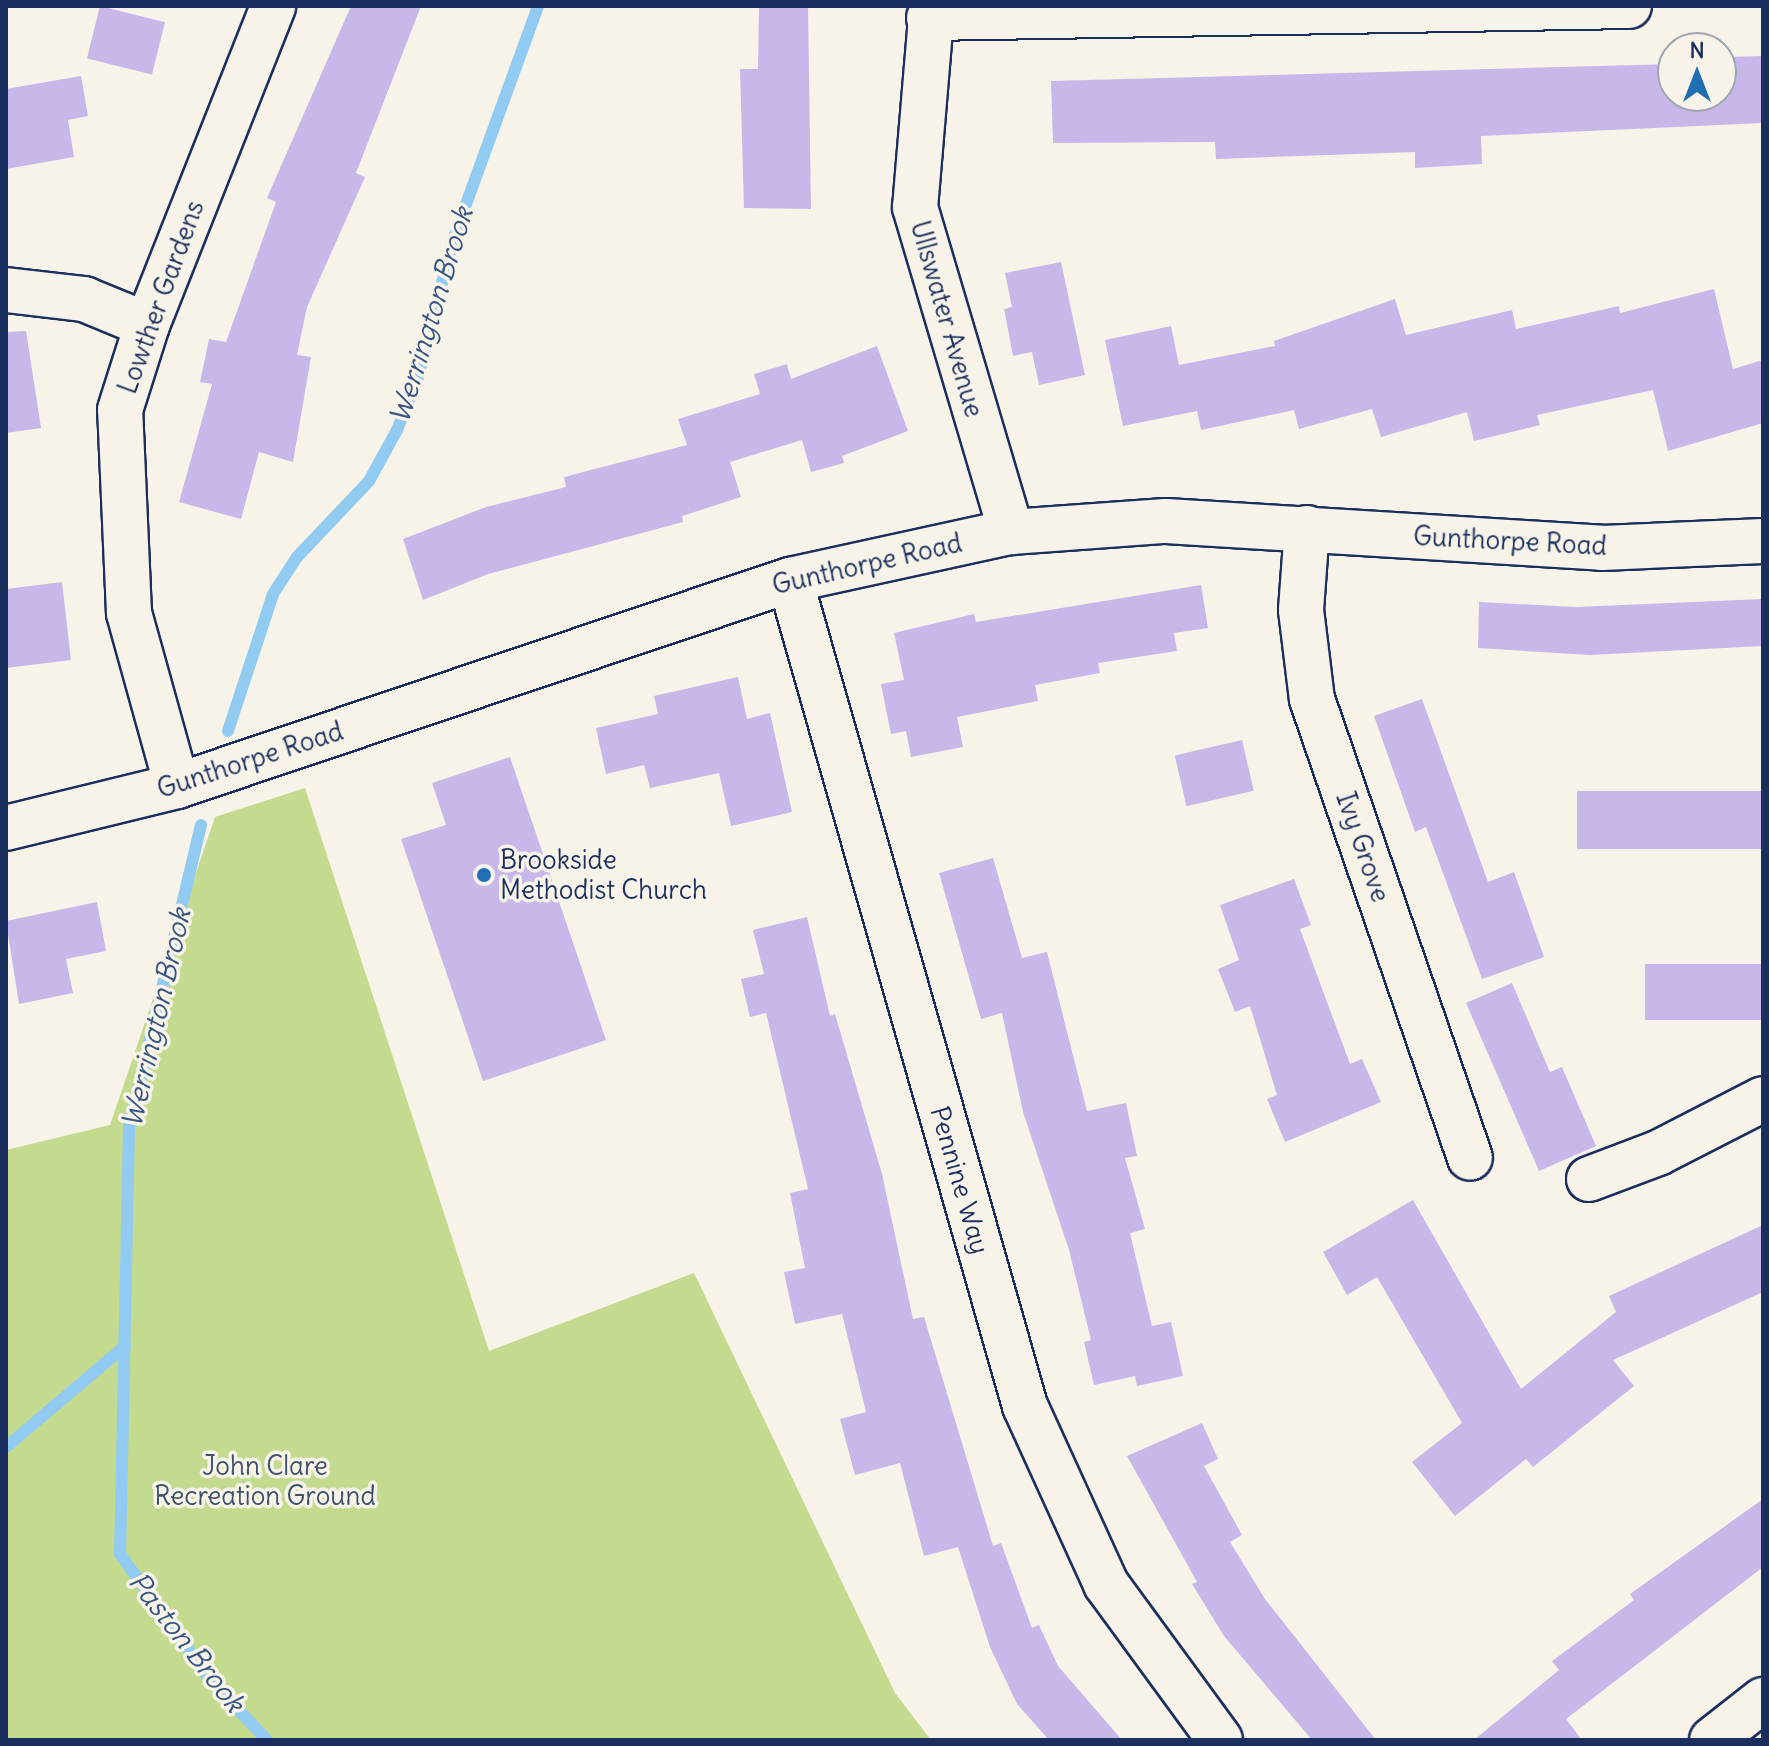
<!DOCTYPE html>
<style>
body{margin:0}
#map{position:relative;width:1769px;height:1746px;overflow:hidden;background:#f7f3e8;font-family:Delius,sans-serif}
div>[style]{position:absolute}
.green>*{inset:0;background:#c3da8f}
.stream>*{height:12px;margin:-6px;padding:0 6px;transform-origin:6px;border-radius:6px;background:#92cbf1}
.building>*{inset:0;background:#c8b8e9;transform-origin:0 0}
.roads{filter:drop-shadow(2px 0 #1b2f5e) drop-shadow(-2px 0 #1b2f5e) drop-shadow(0 2px #1b2f5e) drop-shadow(0 -2px #1b2f5e)}
.minor>*{height:44px;margin:-22px;padding:0 22px;transform-origin:22px;border-radius:22px;background:#f7f3e8}
.dots>*{width:22px;height:22px;translate:-50% -50%;box-sizing:border-box;border:4px solid #f7f3e8;border-radius:50%}
span{translate:-50% -50%;white-space:nowrap;text-align:center;line-height:1.15;-webkit-text-stroke:7px #f7f3e8;paint-order:stroke}
.street-label{font-size:26px;color:#1b2f5e}
.poi-label{font-size:26px;color:#1b2f5e}
.left{translate:0 -50%;text-align:left}
.park-label{font-size:26px;color:#3d5168}
.water-label{font-size:28px;color:#395683;font-style:italic}
.frame{position:absolute;inset:0;border:8px solid #1b2f5e;pointer-events:none}
.north{position:absolute;left:1657px;top:32px;width:80px;height:80px;box-sizing:border-box;background:#f7f3e8;border:2px solid #9fa5b1;border-radius:50%;rotate:0deg;font-size:22px;font-weight:700;line-height:32px;text-align:center;color:#1b2f5e}
.north::after{content:'';display:block;margin:auto;width:28px;height:36px;background:#1f6fb2;clip-path:polygon(50% 0,100% 100%,50% 72%,0 100%)}
</style>
<div id="map">
<div class="green">
<div style="clip-path:polygon(305px 788px,489px 1351px,694px 1273px,895px 1693px,931px 1740px,6px 1740px,6px 1150px,110px 1125px,215px 817px)"></div>
</div>
<div class="stream">
<div style="left:228px;top:731px;width:144px;rotate:-71.8deg"></div>
<div style="left:273px;top:594px;width:44px;rotate:-57deg"></div>
<div style="left:297px;top:557px;width:105px;rotate:-46.5deg"></div>
<div style="left:369px;top:481px;width:58px;rotate:-61.2deg"></div>
<div style="left:397px;top:430px;width:57px;rotate:-68.4deg"></div>
<div style="left:418px;top:377px;width:141px;rotate:-75.7deg"></div>
<div style="left:453px;top:240px;width:249px;rotate:-70deg"></div>
<div style="left:201px;top:825px;width:311px;rotate:103.4deg"></div>
<div style="left:129px;top:1128px;width:426px;rotate:91.2deg"></div>
<div style="left:120px;top:1554px;width:156px;rotate:54.4deg"></div>
<div style="left:211px;top:1681px;width:81px;rotate:46.5deg"></div>
<div style="left:6px;top:1447px;width:156px;rotate:-40.3deg"></div>
</div>
<div class="building">
<div style="left:100px;top:6px;width:67px;height:54px;rotate:14deg"></div>
<div style="clip-path:polygon(351px 6px,421px 6px,356px 173px,365px 177px,307px 307px,297px 355px,311px 357px,293px 462px,259px 452px,241px 519px,179px 502px,212px 384px,200px 382px,209px 339px,226px 342px,276px 202px,267px 198px)"></div>
<div style="clip-path:polygon(759px 6px,808px 6px,811px 209px,744px 208px,740px 69px,758px 69px)"></div>
<div style="clip-path:polygon(1763px 56px,1763px 123px,1481px 136px,1482px 164px,1415px 168px,1415px 152px,1216px 159px,1215px 142px,1053px 143px,1051px 81px,1673px 64px,1673px 96px,1721px 96px,1721px 63px,1727px 57px)"></div>
<div style="clip-path:polygon(81px 76px,88px 116px,68px 120px,74px 157px,6px 169px,6px 89px)"></div>
<div style="clip-path:polygon(1061px 262px,1085px 375px,1039px 385px,1032px 352px,1013px 356px,1004px 309px,1012px 307px,1005px 273px)"></div>
<div style="clip-path:polygon(1714px 289px,1733px 369px,1763px 360px,1763px 423px,1668px 451px,1653px 390px,1537px 415px,1540px 425px,1474px 441px,1467px 412px,1381px 437px,1372px 409px,1299px 429px,1294px 410px,1201px 430px,1197px 411px,1123px 426px,1105px 340px,1171px 326px,1179px 365px,1275px 346px,1274px 341px,1395px 299px,1406px 335px,1512px 310px,1516px 329px,1619px 306px,1620px 313px)"></div>
<div style="clip-path:polygon(26px 331px,41px 428px,6px 433px,6px 332px)"></div>
<div style="clip-path:polygon(877px 346px,908px 431px,842px 456px,844px 463px,811px 472px,802px 440px,730px 462px,741px 497px,682px 516px,683px 522px,488px 574px,423px 600px,403px 539px,486px 507px,566px 487px,564px 477px,687px 445px,678px 419px,760px 394px,754px 374px,787px 364px,791px 379px)"></div>
<div style="clip-path:polygon(62px 582px,71px 660px,6px 668px,6px 589px)"></div>
<div style="clip-path:polygon(1201px 585px,1208px 628px,1174px 633px,1177px 651px,1098px 663px,1100px 673px,1035px 685px,1038px 701px,957px 717px,963px 747px,911px 757px,906px 731px,891px 734px,881px 684px,904px 680px,894px 633px,974px 614px,976px 622px)"></div>
<div style="clip-path:polygon(1763px 599px,1763px 646px,1590px 655px,1478px 648px,1479px 602px,1576px 607px)"></div>
<div style="clip-path:polygon(738px 677px,747px 719px,770px 713px,792px 812px,731px 826px,719px 773px,650px 788px,644px 765px,606px 774px,596px 728px,658px 714px,654px 696px)"></div>
<div style="clip-path:polygon(1422px 699px,1488px 882px,1514px 872px,1544px 957px,1482px 979px,1426px 827px,1415px 832px,1374px 716px)"></div>
<div style="left:1242px;top:740px;width:52px;height:69px;rotate:77deg"></div>
<div style="clip-path:polygon(510px 757px,606px 1040px,483px 1081px,401px 839px,446px 825px,432px 783px)"></div>
<div style="left:1763px;top:791px;width:58px;height:186px;rotate:90deg"></div>
<div style="clip-path:polygon(993px 858px,1022px 958px,1047px 952px,1087px 1111px,1126px 1103px,1137px 1156px,1125px 1158px,1145px 1229px,1130px 1233px,1152px 1326px,1171px 1322px,1183px 1376px,1137px 1386px,1135px 1376px,1094px 1385px,1084px 1342px,1091px 1340px,1069px 1250px,1023px 1112px,1002px 1013px,981px 1019px,939px 873px)"></div>
<div style="clip-path:polygon(1294px 879px,1311px 925px,1300px 929px,1350px 1064px,1362px 1059px,1381px 1102px,1285px 1142px,1267px 1099px,1277px 1095px,1250px 1006px,1235px 1012px,1218px 969px,1239px 960px,1220px 905px)"></div>
<div style="clip-path:polygon(97px 902px,106px 951px,66px 959px,73px 993px,19px 1004px,6px 921px)"></div>
<div style="clip-path:polygon(807px 917px,830px 1016px,835px 1014px,882px 1174px,913px 1319px,924px 1317px,993px 1546px,1001px 1543px,1032px 1628px,1039px 1625px,1058px 1666px,1122px 1740px,1049px 1740px,1017px 1704px,990px 1647px,958px 1547px,924px 1556px,900px 1463px,855px 1475px,840px 1419px,866px 1412px,842px 1314px,795px 1324px,784px 1272px,805px 1268px,790px 1193px,808px 1189px,766px 1013px,750px 1017px,741px 979px,764px 974px,753px 930px)"></div>
<div style="left:1763px;top:964px;width:56px;height:118px;rotate:90deg"></div>
<div style="clip-path:polygon(1512px 983px,1550px 1072px,1562px 1067px,1596px 1146px,1539px 1171px,1466px 1003px)"></div>
<div style="clip-path:polygon(1413px 1200px,1521px 1389px,1616px 1312px,1609px 1296px,1763px 1225px,1763px 1292px,1613px 1360px,1634px 1386px,1533px 1467px,1526px 1459px,1455px 1516px,1412px 1462px,1462px 1423px,1377px 1277px,1347px 1295px,1323px 1252px)"></div>
<div style="clip-path:polygon(1202px 1423px,1218px 1459px,1204px 1466px,1242px 1535px,1230px 1542px,1265px 1599px,1376px 1740px,1312px 1740px,1224px 1636px,1192px 1584px,1197px 1582px,1127px 1456px)"></div>
<div style="clip-path:polygon(1763px 1499px,1763px 1567px,1566px 1719px,1582px 1740px,1474px 1740px,1559px 1670px,1552px 1661px,1634px 1600px,1630px 1594px)"></div>
</div>
<div class="roads">
<div class="minor">
<div style="left:932px;top:6px;width:202px;rotate:94.8deg"></div>
<div style="left:915px;top:207px;width:339px;rotate:73.5deg"></div>
<div style="left:929px;top:18px;width:700px;rotate:-0.98deg"></div>
<div style="left:6px;top:290px;width:79px;rotate:6.6deg"></div>
<div style="left:84px;top:299px;width:68px;rotate:22.4deg"></div>
<div style="left:1307px;top:528px;width:82px;rotate:94.2deg"></div>
<div style="left:1301px;top:610px;width:90px;rotate:83deg"></div>
<div style="left:1312px;top:699px;width:485px;rotate:71deg"></div>
<div style="left:790px;top:580px;width:859px;rotate:74.12deg"></div>
<div style="left:1025px;top:1406px;width:196px;rotate:65.5deg"></div>
<div style="left:1106px;top:1584px;width:193px;rotate:53.8deg"></div>
<div style="left:177px;top:786px;width:180px;rotate:-105.5deg"></div>
<div style="left:129px;top:613px;width:203px;rotate:-92.5deg"></div>
<div style="left:120px;top:410px;width:89px;rotate:-72.4deg"></div>
<div style="left:147px;top:325px;width:343px;rotate:-68.4deg"></div>
<div style="left:6px;top:828px;width:176px;rotate:-13.8deg"></div>
<div style="left:177px;top:786px;width:647px;rotate:-18.58deg"></div>
<div style="left:790px;top:580px;width:226px;rotate:-12.3deg"></div>
<div style="left:1011px;top:532px;width:155px;rotate:-4.1deg"></div>
<div style="left:1166px;top:521px;width:437px;rotate:3.5deg"></div>
<div style="left:1602px;top:548px;width:161px;rotate:-2.5deg"></div>
<div style="left:1589px;top:1179px;width:74px;rotate:-20.6deg"></div>
<div style="left:1658px;top:1153px;width:118px;rotate:-27.2deg"></div>
<div style="left:1712px;top:1740px;width:65px;rotate:-38.1deg"></div>
</div>
</div>
<div class="dots">
<div style="left:484px;top:875px;background:#1f6fb2"></div>
</div>
<div class="street-label">
<span style="left:161px;top:297px;rotate:-70deg">Lowther Gardens</span>
<span style="left:947px;top:319px;rotate:74deg">Ullswater Avenue</span>
<span style="left:1510px;top:541px;rotate:3deg">Gunthorpe Road</span>
<span style="left:867px;top:564px;rotate:-13deg">Gunthorpe Road</span>
<span style="left:250px;top:760px;rotate:-18deg">Gunthorpe Road</span>
<span style="left:1363px;top:847px;rotate:71deg">Ivy Grove</span>
<span style="left:960px;top:1180px;rotate:74deg">Pennine Way</span>
</div>
<div class="poi-label">
<span class="left" style="left:500px;top:875px">Brookside<br>Methodist Church</span>
</div>
<div class="park-label">
<span style="left:265px;top:1481px">John Clare<br>Recreation Ground</span>
</div>
<div class="water-label">
<span style="left:431px;top:315px;rotate:-73deg">Werrington Brook</span>
<span style="left:156px;top:1018px;rotate:-77deg">Werrington Brook</span>
<span style="left:187px;top:1642px;rotate:52deg">Paston Brook</span>
</div>
<div class="frame"></div>
<div class="north">N</div>
</div>
